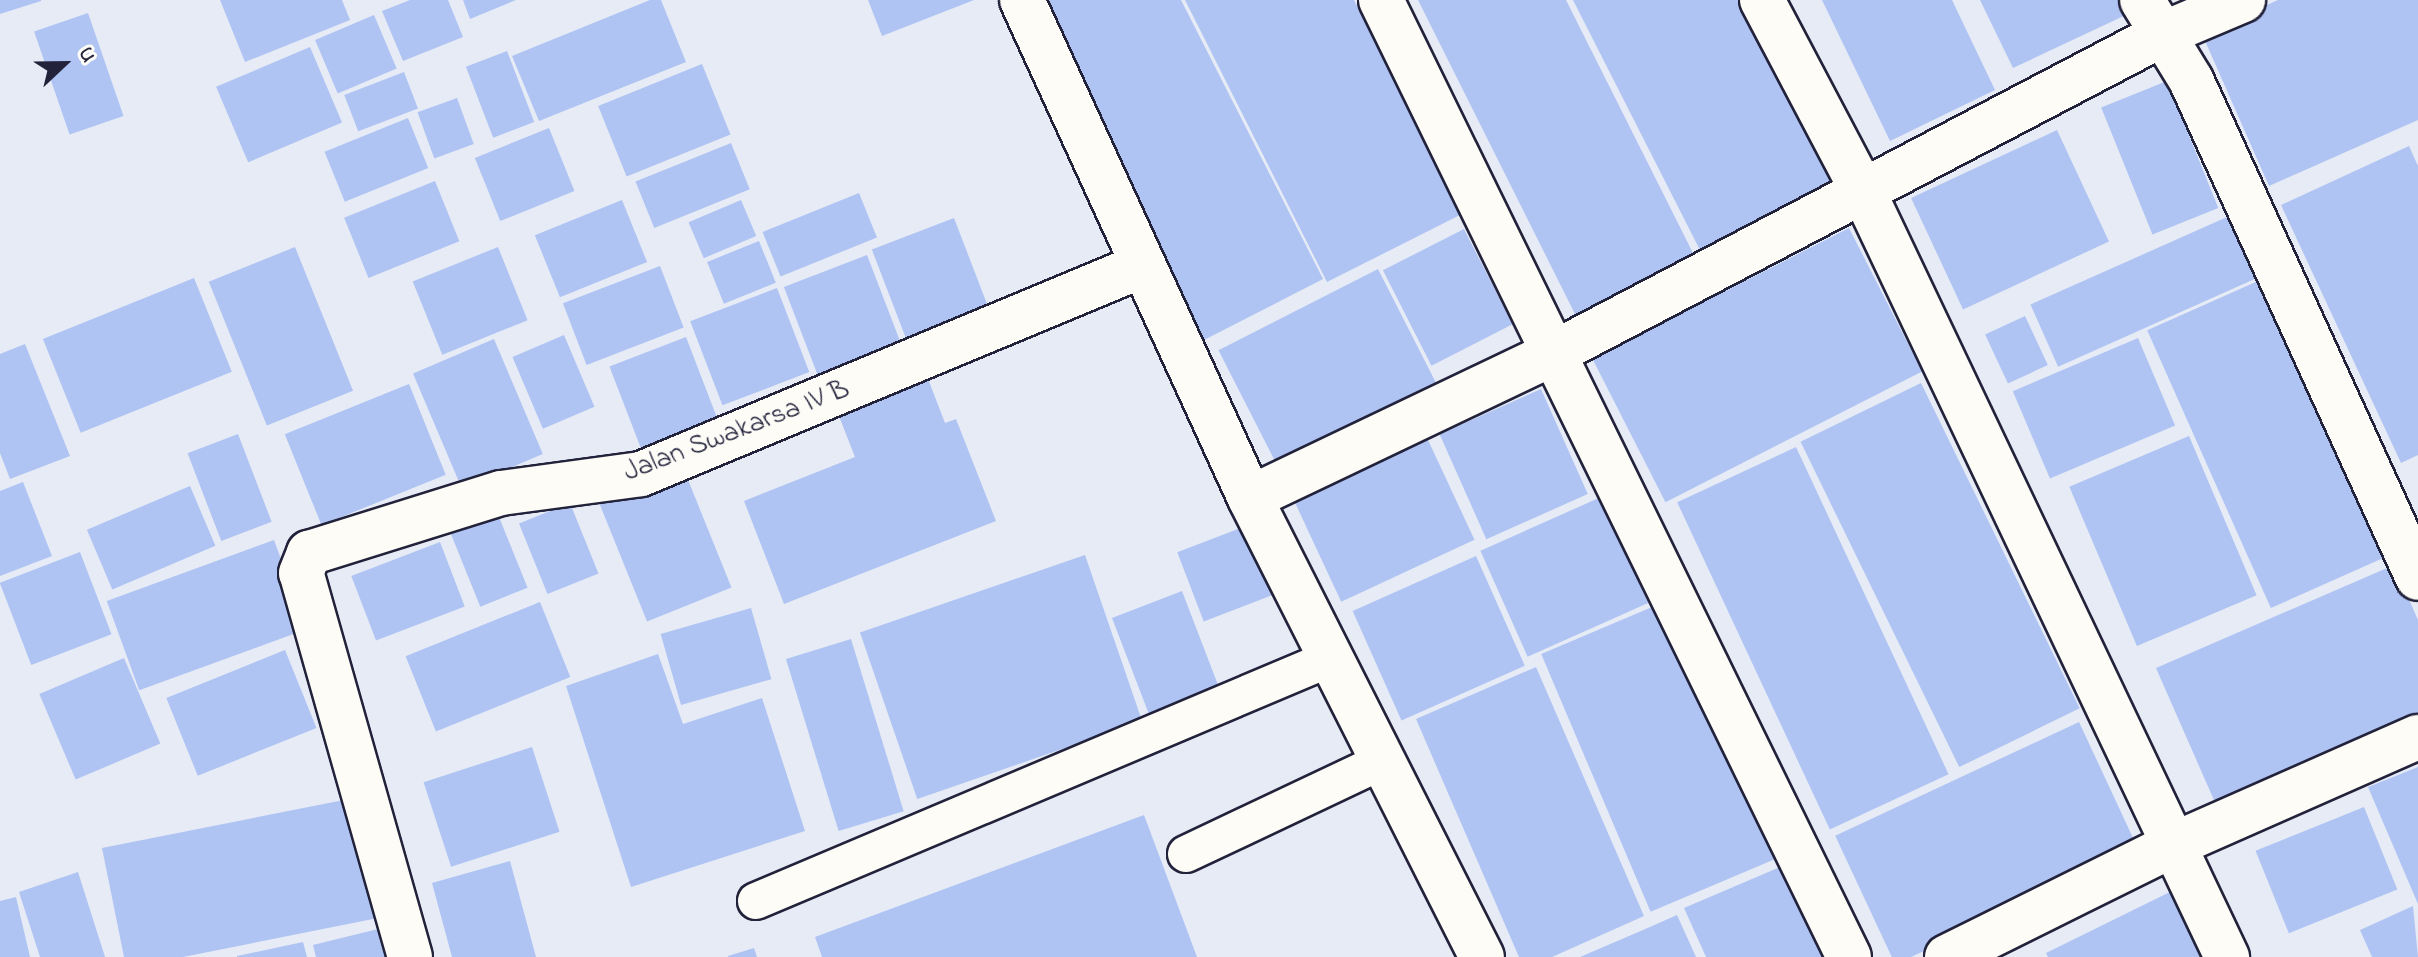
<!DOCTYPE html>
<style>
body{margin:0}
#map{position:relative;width:2418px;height:957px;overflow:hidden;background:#e6ebf6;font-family:"Indie Flower",sans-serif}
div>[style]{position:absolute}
.building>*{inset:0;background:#afc4f3;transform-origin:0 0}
.roads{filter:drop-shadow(2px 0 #22223b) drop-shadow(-2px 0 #22223b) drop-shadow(0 2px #22223b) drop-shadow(0 -2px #22223b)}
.lane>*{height:36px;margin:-18px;padding:0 18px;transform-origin:18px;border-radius:18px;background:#fdfcf7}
.street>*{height:44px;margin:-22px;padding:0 22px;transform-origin:22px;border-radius:22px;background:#fdfcf7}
span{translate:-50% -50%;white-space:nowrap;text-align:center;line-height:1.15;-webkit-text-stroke:6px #fdfcf7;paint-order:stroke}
.street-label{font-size:28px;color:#22223b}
.north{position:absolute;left:24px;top:24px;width:80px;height:80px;-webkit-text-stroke:6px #fdfcf7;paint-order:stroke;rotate:68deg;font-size:22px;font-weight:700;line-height:32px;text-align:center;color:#22223b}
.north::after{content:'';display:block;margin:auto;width:28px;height:36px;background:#22223b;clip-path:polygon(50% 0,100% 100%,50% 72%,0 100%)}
</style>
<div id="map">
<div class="building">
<div style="clip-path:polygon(0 0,41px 0,41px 1px,0 14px)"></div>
<div style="clip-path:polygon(220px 0,342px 0,350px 20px,245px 62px)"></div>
<div style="clip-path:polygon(410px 0,448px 0,463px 37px,403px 61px,382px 11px)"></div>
<div style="clip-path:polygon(463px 0,516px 0,470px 19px)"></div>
<div style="clip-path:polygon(650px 0,661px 0,686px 62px,539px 121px,512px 56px)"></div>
<div style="clip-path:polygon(868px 0,974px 0,882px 36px)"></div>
<div style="clip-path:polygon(1032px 0,1181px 0,1323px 279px,1204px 340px)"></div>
<div style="clip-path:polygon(1185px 0,1354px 0,1462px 214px,1327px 282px)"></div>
<div style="clip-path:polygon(1418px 0,1566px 0,1699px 265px,1579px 322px)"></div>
<div style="clip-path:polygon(1573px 0,1742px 0,1838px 190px,1704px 258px)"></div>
<div style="clip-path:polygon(1822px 0,1952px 0,1995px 90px,1890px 141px)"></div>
<div style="clip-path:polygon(1980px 0,2121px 0,2128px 14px,2013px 68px)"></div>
<div style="clip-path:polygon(2278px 0,2418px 0,2418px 120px,2269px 186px,2202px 34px)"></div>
<div style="left:88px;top:13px;width:109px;height:57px;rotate:71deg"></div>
<div style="left:374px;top:15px;width:58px;height:64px;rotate:67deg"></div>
<div style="left:310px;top:47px;width:82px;height:102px;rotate:67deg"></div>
<div style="left:507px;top:51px;width:76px;height:44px;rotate:69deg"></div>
<div style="left:702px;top:64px;width:76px;height:112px;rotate:68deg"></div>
<div style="left:404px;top:72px;width:39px;height:64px;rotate:69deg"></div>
<div style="left:2167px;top:81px;width:137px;height:71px;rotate:68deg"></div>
<div style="left:457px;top:98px;width:49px;height:42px;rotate:70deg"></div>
<div style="left:408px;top:118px;width:54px;height:90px;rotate:68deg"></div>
<div style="left:549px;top:128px;width:68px;height:80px;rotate:68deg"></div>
<div style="left:2057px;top:130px;width:123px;height:161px;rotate:65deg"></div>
<div style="left:731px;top:143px;width:50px;height:103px;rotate:68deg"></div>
<div style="clip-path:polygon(2409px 146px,2418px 166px,2418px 455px,2401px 463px,2281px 205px)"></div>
<div style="left:435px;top:181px;width:65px;height:98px;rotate:68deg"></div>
<div style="left:859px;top:193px;width:48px;height:104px;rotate:68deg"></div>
<div style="left:622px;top:200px;width:67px;height:94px;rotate:68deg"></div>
<div style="left:741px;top:200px;width:39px;height:57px;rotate:67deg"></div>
<div style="left:2236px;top:213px;width:68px;height:225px;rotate:66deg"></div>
<div style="left:954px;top:218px;width:113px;height:88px;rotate:69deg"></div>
<div style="left:1849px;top:228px;width:161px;height:288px;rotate:63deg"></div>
<div style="left:1464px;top:229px;width:107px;height:91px;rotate:63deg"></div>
<div style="left:759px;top:241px;width:45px;height:56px;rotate:68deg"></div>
<div style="left:295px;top:247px;width:155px;height:93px;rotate:68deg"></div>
<div style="left:498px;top:247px;width:79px;height:92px;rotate:68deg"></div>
<div style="left:867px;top:255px;width:113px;height:89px;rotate:69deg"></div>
<div style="left:660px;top:266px;width:66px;height:104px;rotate:69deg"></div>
<div style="left:1378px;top:269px;width:131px;height:179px;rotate:63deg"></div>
<div style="left:2276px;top:273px;width:304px;height:141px;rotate:66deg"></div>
<div style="left:194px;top:278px;width:101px;height:163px;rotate:68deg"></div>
<div style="left:777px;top:288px;width:90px;height:93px;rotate:69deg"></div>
<div style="left:2025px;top:316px;width:54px;height:44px;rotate:65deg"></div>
<div style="left:564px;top:335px;width:78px;height:56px;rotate:67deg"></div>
<div style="left:686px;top:337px;width:91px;height:82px;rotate:69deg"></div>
<div style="left:2138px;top:338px;width:95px;height:136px;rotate:67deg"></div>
<div style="left:494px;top:339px;width:125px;height:88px;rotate:67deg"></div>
<div style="clip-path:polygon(25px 344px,70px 456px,10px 479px,0 453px,0 354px)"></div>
<div style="clip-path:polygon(925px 371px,945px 423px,956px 419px,996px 521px,784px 604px,744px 501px,855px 457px,835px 406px)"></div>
<div style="left:1921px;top:383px;width:362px;height:134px;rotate:64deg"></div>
<div style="left:409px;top:384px;width:98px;height:134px;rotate:68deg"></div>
<div style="left:1541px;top:389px;width:115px;height:111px;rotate:66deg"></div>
<div style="left:238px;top:434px;width:94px;height:54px;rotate:69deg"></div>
<div style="left:2189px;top:436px;width:173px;height:130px;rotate:67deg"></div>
<div style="left:1428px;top:440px;width:110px;height:147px;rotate:65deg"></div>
<div style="left:1796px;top:447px;width:361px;height:131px;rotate:65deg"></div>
<div style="left:682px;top:465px;width:132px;height:91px;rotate:68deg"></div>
<div style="clip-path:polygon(23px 482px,52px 556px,0 576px,0 491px)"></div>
<div style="left:190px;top:486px;width:65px;height:112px;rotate:67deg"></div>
<div style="left:1601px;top:497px;width:116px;height:132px;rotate:66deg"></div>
<div style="left:570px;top:503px;width:76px;height:55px;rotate:68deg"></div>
<div style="left:495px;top:507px;width:87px;height:51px;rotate:68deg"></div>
<div style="left:1251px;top:524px;width:74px;height:79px;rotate:69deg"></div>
<div style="left:274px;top:540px;width:95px;height:178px;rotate:70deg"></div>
<div style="left:440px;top:542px;width:69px;height:95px;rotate:69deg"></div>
<div style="left:80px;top:552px;width:88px;height:86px;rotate:69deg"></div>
<div style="left:1085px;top:555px;width:176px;height:238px;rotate:71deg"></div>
<div style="left:1476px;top:556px;width:120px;height:135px;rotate:66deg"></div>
<div style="clip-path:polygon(2394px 565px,2418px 620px,2418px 719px,2217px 807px,2156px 668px)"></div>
<div style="left:1182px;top:591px;width:110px;height:75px;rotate:69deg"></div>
<div style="left:1671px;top:599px;width:280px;height:141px;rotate:67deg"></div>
<div style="left:540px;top:602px;width:81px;height:145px;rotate:68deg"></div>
<div style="left:751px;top:608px;width:74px;height:94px;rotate:74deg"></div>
<div style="left:851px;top:639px;width:180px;height:68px;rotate:73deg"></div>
<div style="left:285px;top:650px;width:84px;height:128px;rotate:68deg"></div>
<div style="clip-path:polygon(658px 654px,683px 724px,762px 698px,805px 831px,631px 887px,566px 686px)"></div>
<div style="left:124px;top:658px;width:93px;height:92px;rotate:67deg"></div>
<div style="clip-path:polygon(1536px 667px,1644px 916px,1552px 957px,1519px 957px,1416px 719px)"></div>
<div style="left:2079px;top:722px;width:142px;height:269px;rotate:65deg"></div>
<div style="left:532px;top:747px;width:89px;height:114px;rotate:72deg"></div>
<div style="clip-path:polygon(2418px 767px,2418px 904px,2368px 787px)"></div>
<div style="clip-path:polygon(354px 798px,378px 918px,183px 957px,124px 957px,102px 848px)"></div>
<div style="left:2364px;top:807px;width:89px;height:117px;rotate:68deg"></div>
<div style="clip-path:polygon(1144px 815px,1197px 957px,822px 957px,815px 937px)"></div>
<div style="clip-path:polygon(510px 861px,536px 957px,452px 957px,432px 883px)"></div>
<div style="clip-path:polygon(1794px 861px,1834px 957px,1706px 957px,1684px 908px)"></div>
<div style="clip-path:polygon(78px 872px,105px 957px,40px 957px,19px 892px)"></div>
<div style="clip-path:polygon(2178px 888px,2212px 957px,2048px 957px,2046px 953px)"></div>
<div style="clip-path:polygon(16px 897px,30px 957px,0 957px,0 901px)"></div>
<div style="clip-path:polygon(2413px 906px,2418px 957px,2372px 957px,2360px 930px)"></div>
<div style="clip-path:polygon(1677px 915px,1696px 957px,1580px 957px,1643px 930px)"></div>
<div style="clip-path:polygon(378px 929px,385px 957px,316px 957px,313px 945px)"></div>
<div style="clip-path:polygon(303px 942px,307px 957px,237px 957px,237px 956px)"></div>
<div style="clip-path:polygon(754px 948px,757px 957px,728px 957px,728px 956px)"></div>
</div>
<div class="roads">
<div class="lane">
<div style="left:1186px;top:854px;width:218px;rotate:-25.3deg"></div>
<div style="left:756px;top:901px;width:622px;rotate:-22.9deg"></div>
</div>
<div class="street">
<div style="left:1022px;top:0;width:548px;rotate:65.4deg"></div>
<div style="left:1250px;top:498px;width:514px;rotate:63.19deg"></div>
<div style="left:1381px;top:0;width:1065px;rotate:63.94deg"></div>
<div style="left:1762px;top:0;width:221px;rotate:62.2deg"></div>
<div style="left:1865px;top:195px;width:844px;rotate:64.59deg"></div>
<div style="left:2142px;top:0;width:94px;rotate:58.5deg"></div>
<div style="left:2191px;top:80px;width:547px;rotate:65.5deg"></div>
<div style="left:1250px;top:498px;width:337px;rotate:-25.5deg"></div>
<div style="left:1554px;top:353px;width:687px;rotate:-27.65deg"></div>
<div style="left:2163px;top:34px;width:87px;rotate:-23deg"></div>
<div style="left:410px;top:957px;width:399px;rotate:-105.8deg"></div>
<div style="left:301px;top:573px;width:22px;rotate:-68deg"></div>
<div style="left:309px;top:553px;width:201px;rotate:-17.4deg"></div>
<div style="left:501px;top:493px;width:141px;rotate:-7.7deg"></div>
<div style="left:641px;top:474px;width:542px;rotate:-22.59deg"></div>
<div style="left:1947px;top:957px;width:252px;rotate:-26.4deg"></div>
<div style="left:2173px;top:845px;width:268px;rotate:-23.8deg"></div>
</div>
</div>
<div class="street-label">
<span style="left:737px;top:432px;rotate:-21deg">Jalan Swakarsa IV B</span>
</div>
<div class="north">U</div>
</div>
